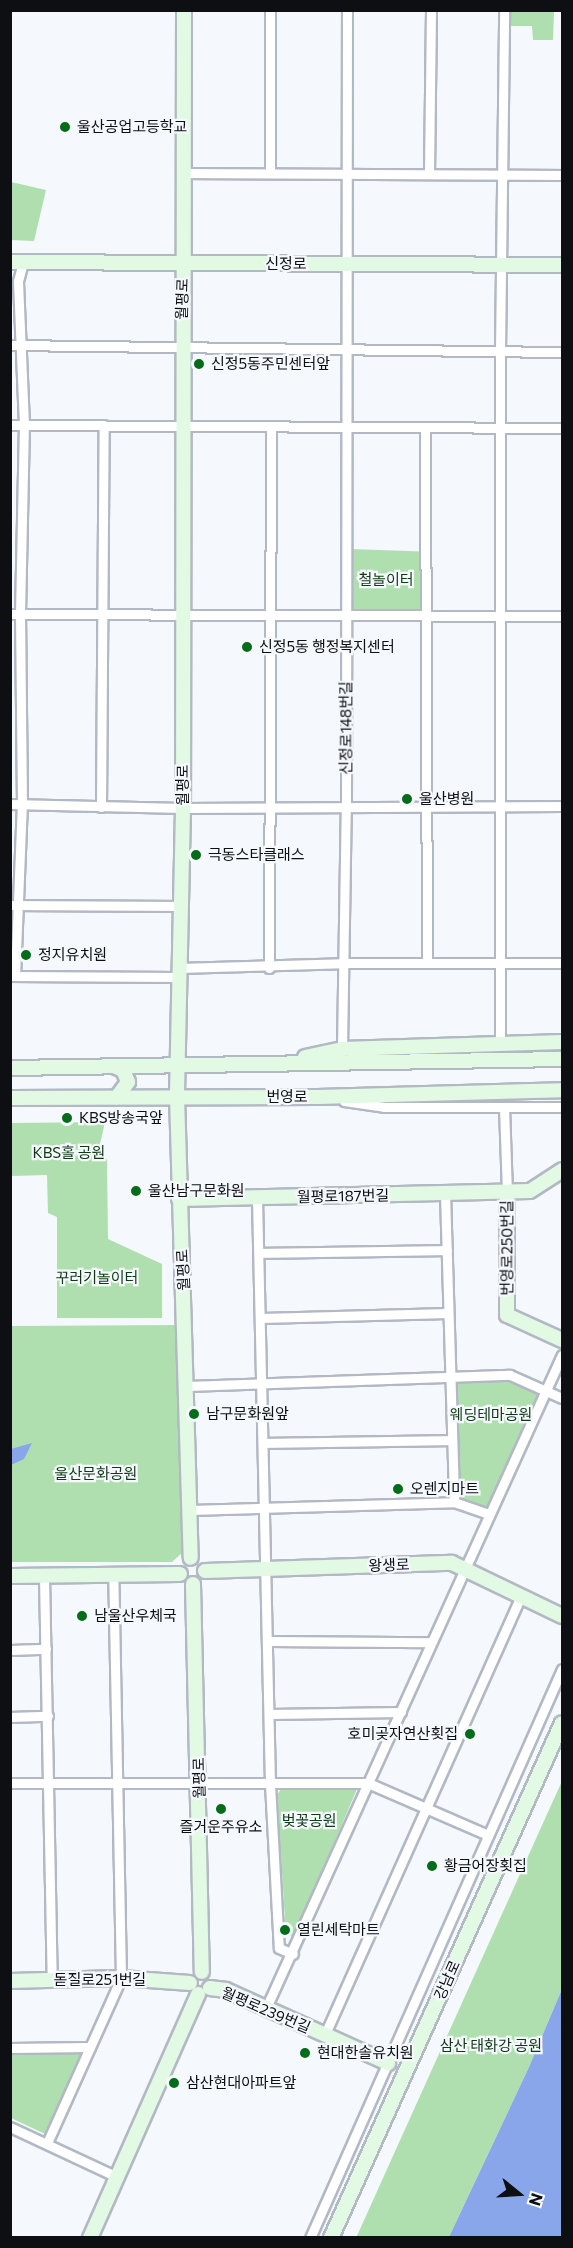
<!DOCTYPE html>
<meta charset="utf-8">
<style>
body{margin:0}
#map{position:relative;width:573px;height:2248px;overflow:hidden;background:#f5f8fd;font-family:Commissioner,"Noto Sans KR",sans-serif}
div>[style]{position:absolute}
.green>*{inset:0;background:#afdfaf;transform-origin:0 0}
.water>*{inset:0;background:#89a6ea}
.roads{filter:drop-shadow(2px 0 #b2b8c4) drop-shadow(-2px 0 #b2b8c4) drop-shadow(0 2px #b2b8c4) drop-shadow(0 -2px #b2b8c4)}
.street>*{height:9px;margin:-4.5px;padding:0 4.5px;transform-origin:4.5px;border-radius:4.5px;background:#fff}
.secondary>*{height:14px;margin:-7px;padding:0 7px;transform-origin:7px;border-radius:7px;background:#e2f9e3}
.dots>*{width:16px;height:16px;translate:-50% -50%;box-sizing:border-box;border:3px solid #f5f8fd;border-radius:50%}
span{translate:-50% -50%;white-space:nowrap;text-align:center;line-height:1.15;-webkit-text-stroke:4.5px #f5f8fd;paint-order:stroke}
.poi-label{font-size:15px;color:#0d0f13}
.left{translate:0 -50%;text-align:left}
.right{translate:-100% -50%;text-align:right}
.street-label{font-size:15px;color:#0d0f13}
.park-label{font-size:15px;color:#0f3b14}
.frame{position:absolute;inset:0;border:12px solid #0d0f13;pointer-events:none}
.north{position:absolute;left:489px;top:2164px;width:60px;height:60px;-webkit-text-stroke:4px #f5f8fd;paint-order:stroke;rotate:108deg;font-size:16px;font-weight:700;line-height:24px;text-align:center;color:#0d0f13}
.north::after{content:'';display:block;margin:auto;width:21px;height:27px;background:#0d0f13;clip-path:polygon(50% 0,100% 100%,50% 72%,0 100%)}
</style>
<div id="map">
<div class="green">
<div style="clip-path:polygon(507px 11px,554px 11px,553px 40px,533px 40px,532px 26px,507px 26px)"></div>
<div style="clip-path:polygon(11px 182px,46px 190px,34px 241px,11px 240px)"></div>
<div style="left:350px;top:549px;width:72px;height:60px;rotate:2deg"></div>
<div style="clip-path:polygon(105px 1122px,99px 1149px,107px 1160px,108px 1239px,162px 1264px,162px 1318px,57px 1318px,57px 1217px,48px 1213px,47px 1175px,11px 1176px,11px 1123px)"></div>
<div style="clip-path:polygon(179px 1325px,184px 1551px,172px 1562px,11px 1562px,10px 1326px)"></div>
<div style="clip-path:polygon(450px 1375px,510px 1375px,546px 1391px,488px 1514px,454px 1502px)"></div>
<div style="clip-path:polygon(562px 1781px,562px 1989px,529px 2067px,449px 2237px,356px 2238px)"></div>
<div style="clip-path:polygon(281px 1789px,357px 1789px,294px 1937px,286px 1935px,277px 1795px)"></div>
<div style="clip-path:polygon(84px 2051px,45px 2134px,11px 2118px,11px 2052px)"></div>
</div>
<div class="water">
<div style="clip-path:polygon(32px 1443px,24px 1459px,11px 1465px,11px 1449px)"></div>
<div style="clip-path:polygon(562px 1989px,562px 2237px,449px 2237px,529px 2067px)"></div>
</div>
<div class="roads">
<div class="street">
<div style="left:183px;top:173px;width:379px;rotate:0.3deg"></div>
<div style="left:270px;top:173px;width:163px;rotate:-90deg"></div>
<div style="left:429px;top:174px;width:164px;rotate:-89.3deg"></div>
<div style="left:10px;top:345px;width:552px;rotate:0.73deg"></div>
<div style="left:10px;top:425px;width:552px;rotate:0.31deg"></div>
<div style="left:425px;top:427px;width:536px;rotate:89.79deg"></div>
<div style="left:10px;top:614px;width:552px;rotate:0.21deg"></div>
<div style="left:10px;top:804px;width:173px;rotate:1.3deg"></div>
<div style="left:183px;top:808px;width:379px;rotate:-0.3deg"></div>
<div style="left:101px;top:807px;width:382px;rotate:-89.6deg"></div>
<div style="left:11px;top:905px;width:168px;rotate:0.3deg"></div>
<div style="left:178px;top:968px;width:164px;rotate:-1.7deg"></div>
<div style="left:342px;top:963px;width:220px"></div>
<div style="left:269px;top:968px;width:542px;rotate:-89.79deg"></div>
<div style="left:10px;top:976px;width:168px;rotate:0.3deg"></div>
<div style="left:15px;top:976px;width:172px;rotate:-87.7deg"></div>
<div style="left:22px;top:804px;width:190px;rotate:-90.6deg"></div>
<div style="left:20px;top:614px;width:189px;rotate:-88.8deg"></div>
<div style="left:24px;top:425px;width:144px;rotate:-92.4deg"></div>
<div style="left:18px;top:281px;width:20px;rotate:-75deg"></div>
<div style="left:500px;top:1043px;width:691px;rotate:-90deg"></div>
<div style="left:500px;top:352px;width:342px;rotate:-89.3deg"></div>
<div style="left:342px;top:1049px;width:242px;rotate:-89.1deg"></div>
<div style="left:346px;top:807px;width:797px;rotate:-89.93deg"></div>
<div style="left:344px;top:1101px;width:40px;rotate:8.5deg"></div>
<div style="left:384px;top:1107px;width:178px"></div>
<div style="left:504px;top:1107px;width:85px;rotate:88deg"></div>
<div style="left:445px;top:1193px;width:309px;rotate:88.3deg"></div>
<div style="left:257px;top:1198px;width:586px;rotate:88.73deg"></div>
<div style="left:270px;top:1784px;width:164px;rotate:86.9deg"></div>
<div style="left:279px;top:1948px;width:15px;rotate:23deg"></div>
<div style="left:259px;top:1253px;width:188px;rotate:-0.9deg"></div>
<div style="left:261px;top:1318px;width:187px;rotate:-1.5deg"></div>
<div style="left:187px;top:1386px;width:323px;rotate:-2deg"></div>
<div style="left:510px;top:1375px;width:57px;rotate:23.9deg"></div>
<div style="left:265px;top:1443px;width:187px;rotate:-0.9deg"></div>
<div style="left:190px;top:1510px;width:264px;rotate:-1.7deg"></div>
<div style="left:454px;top:1502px;width:36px;rotate:19deg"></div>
<div style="left:44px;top:1576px;width:404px;rotate:88.9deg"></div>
<div style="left:269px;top:1641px;width:162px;rotate:0.4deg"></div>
<div style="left:10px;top:1650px;width:36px;rotate:-2deg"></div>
<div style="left:270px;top:1714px;width:131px;rotate:-0.9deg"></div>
<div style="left:10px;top:1717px;width:38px;rotate:-2deg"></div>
<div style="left:10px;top:1783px;width:358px"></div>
<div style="left:368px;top:1783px;width:131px;rotate:23.4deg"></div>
<div style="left:266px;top:2008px;width:717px;rotate:-65.62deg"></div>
<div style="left:325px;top:2034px;width:480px;rotate:-65.9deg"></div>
<div style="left:10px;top:2048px;width:80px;rotate:-0.7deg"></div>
<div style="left:10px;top:2127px;width:118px;rotate:25deg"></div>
<div style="left:47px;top:2143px;width:181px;rotate:-65.8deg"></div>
<div style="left:121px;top:1978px;width:404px;rotate:-91.1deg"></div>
<div style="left:310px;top:2238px;width:622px;rotate:-66.11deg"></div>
</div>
<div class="secondary">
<div style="left:184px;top:10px;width:798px;rotate:90.07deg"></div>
<div style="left:183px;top:808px;width:288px;rotate:91.2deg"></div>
<div style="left:177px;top:1096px;width:462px;rotate:88.3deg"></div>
<div style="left:10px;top:262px;width:552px;rotate:0.31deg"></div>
<div style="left:305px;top:1057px;width:38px;rotate:-12deg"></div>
<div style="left:342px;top:1049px;width:220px;rotate:-1.8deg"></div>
<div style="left:116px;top:1067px;width:8px;rotate:23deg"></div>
<div style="left:123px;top:1070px;width:13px;rotate:67deg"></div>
<div style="left:128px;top:1082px;width:19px;rotate:126deg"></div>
<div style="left:10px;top:1068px;width:552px;rotate:-0.93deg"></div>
<div style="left:10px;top:1098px;width:308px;rotate:-0.2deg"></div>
<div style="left:318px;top:1097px;width:244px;rotate:-1.6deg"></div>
<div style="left:507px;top:1192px;width:123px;rotate:90deg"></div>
<div style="left:507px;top:1315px;width:60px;rotate:24.4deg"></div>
<div style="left:179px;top:1199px;width:351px;rotate:-1.3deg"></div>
<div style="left:530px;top:1191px;width:38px;rotate:-33deg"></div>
<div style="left:205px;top:1571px;width:247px;rotate:-1.9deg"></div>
<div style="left:452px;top:1563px;width:122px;rotate:25.7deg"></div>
<div style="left:10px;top:1576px;width:170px;rotate:-0.7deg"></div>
<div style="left:193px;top:1584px;width:388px;rotate:88.7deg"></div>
<div style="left:10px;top:1981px;width:111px;rotate:-1.5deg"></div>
<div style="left:121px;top:1978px;width:69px;rotate:4.1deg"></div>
<div style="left:210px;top:1988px;width:16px;rotate:7deg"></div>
<div style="left:226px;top:1990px;width:178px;rotate:24.3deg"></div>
<div style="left:90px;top:2238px;width:267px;rotate:-66.1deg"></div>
<div style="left:331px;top:2238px;width:564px;rotate:-65.84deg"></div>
</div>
</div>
<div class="dots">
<div style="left:65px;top:127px;background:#026c1a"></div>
<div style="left:199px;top:364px;background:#026c1a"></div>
<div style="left:247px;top:647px;background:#026c1a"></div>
<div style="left:407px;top:799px;background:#026c1a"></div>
<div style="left:196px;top:855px;background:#026c1a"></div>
<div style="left:26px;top:955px;background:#026c1a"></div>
<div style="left:67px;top:1118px;background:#026c1a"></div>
<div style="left:136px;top:1191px;background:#026c1a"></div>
<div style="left:194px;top:1414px;background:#026c1a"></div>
<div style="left:398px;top:1489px;background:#026c1a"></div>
<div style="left:82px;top:1616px;background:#026c1a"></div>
<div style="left:470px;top:1734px;background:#026c1a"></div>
<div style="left:221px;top:1809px;background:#026c1a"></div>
<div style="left:432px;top:1866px;background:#026c1a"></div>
<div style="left:285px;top:1930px;background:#026c1a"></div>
<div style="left:305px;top:2053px;background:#026c1a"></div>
<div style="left:174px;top:2083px;background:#026c1a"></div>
</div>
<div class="poi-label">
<span class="left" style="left:77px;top:127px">울산공업고등학교</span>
<span class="left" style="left:211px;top:364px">신정5동주민센터앞</span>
<span class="left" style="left:259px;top:647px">신정5동 행정복지센터</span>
<span class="left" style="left:419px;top:799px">울산병원</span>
<span class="left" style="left:208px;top:855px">극동스타클래스</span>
<span class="left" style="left:38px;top:955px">정지유치원</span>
<span class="left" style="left:79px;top:1118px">KBS방송국앞</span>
<span class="left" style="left:148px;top:1191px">울산남구문화원</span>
<span class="left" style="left:206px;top:1414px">남구문화원앞</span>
<span class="left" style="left:410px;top:1489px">오렌지마트</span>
<span class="left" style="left:94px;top:1616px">남울산우체국</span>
<span class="right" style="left:458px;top:1734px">호미곶자연산횟집</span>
<span style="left:221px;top:1827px">즐거운주유소</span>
<span class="left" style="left:444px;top:1866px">황금어장횟집</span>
<span class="left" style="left:297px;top:1930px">열린세탁마트</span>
<span class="left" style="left:317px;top:2053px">현대한솔유치원</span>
<span class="left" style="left:186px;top:2083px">삼산현대아파트앞</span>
</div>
<div class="street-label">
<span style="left:286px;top:264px">신정로</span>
<span style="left:182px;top:299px;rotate:-88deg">월평로</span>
<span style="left:346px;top:728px;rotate:-90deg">신정로148번길</span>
<span style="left:183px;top:785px;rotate:-90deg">월평로</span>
<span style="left:287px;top:1097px">번영로</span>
<span style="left:343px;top:1196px;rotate:-1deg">월평로187번길</span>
<span style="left:507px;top:1248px;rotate:-90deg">번영로250번길</span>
<span style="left:183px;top:1270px;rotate:-93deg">월평로</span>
<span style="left:389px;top:1565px;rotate:-2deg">왕생로</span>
<span style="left:199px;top:1778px;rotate:-91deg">월평로</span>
<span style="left:100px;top:1980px">돋질로251번길</span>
<span style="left:447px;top:1980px;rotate:-66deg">강남로</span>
<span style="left:266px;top:2010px;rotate:23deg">월평로239번길</span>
</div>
<div class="park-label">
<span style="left:386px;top:580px">철놀이터</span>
<span style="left:69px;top:1153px">KBS홀 공원</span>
<span style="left:97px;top:1278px">꾸러기놀이터</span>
<span style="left:491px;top:1415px">웨딩테마공원</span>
<span style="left:96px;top:1474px">울산문화공원</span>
<span style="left:309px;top:1821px">벚꽃공원</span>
<span style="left:491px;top:2046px">삼산 태화강 공원</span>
</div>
<div class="frame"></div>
<div class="north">N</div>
</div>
